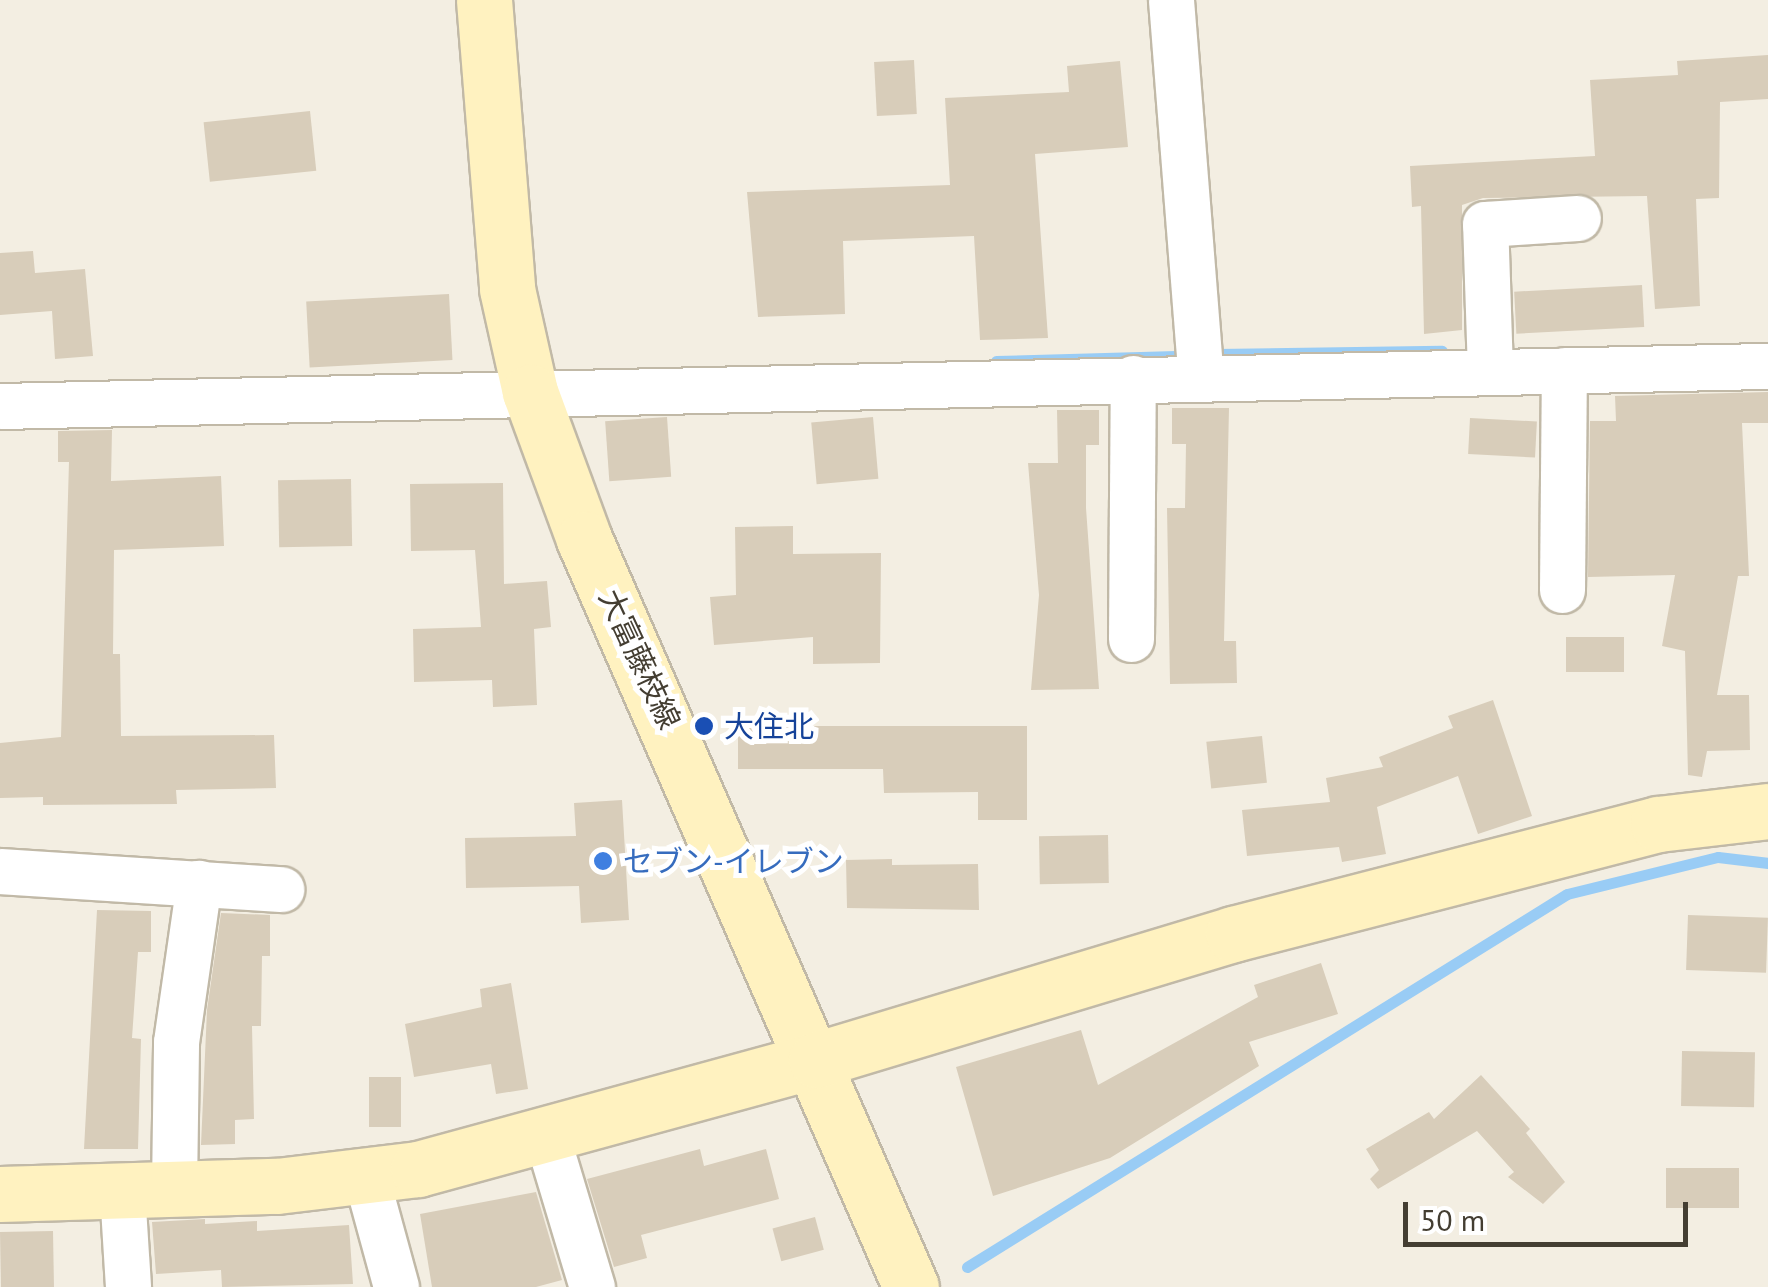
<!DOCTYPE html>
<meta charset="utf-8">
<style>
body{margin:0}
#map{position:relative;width:1768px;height:1287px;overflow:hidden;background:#f3eee2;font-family:"PT Sans","Noto Sans JP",sans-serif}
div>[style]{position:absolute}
.stream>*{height:11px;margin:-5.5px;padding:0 5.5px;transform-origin:5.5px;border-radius:5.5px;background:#99ccf5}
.building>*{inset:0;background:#d8cdba;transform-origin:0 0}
.roads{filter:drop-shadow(2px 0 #c1b9a7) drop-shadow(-2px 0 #c1b9a7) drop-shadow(0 2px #c1b9a7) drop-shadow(0 -2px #c1b9a7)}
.street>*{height:45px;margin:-22.5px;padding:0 22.5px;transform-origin:22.5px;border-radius:22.5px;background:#fff}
.secondary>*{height:55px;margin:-27.5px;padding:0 27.5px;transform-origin:27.5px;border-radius:27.5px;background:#fff2c0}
.dots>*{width:28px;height:28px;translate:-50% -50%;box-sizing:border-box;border:5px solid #fff;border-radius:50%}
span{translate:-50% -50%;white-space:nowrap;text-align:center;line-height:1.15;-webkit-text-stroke:10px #fff;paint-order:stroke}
.street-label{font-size:30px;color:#443e32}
.transit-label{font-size:30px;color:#164399}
.left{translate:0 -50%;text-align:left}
.shop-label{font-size:30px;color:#366cbe}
.scale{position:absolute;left:1403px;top:1202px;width:285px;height:45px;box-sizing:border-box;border:5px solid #443e32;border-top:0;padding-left:12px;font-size:30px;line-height:35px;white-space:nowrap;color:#443e32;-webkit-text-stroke:8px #fff;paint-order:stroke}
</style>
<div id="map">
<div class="stream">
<div style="left:1216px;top:354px;width:226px;rotate:-0.8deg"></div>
<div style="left:996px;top:361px;width:180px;rotate:-1.6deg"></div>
<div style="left:967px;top:1267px;width:706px;rotate:-31.87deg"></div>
<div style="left:1567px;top:894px;width:155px;rotate:-13.8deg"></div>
<div style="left:1718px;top:857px;width:50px;rotate:6.8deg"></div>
</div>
<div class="building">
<div style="clip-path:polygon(1768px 55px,1768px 99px,1720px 102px,1719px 198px,1696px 199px,1700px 306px,1655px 309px,1647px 196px,1483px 198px,1462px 205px,1462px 330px,1424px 334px,1421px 206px,1412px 207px,1410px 166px,1595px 156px,1590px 80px,1678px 75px,1677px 61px)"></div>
<div style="left:914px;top:60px;width:54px;height:40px;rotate:87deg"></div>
<div style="clip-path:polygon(1120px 61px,1128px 147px,1035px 154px,1048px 338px,980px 340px,974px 236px,843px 241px,845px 314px,758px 317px,747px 192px,950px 185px,945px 98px,1069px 92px,1067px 66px)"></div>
<div style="left:310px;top:111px;width:60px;height:107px;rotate:84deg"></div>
<div style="clip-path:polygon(33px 251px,35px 273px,85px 269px,93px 356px,55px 359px,52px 311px,0 315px,0 253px)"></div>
<div style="left:1642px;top:285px;width:42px;height:128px;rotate:87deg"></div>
<div style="left:449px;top:294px;width:66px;height:143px;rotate:87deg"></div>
<div style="clip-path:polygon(1768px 392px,1768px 423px,1742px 423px,1749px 576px,1738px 576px,1717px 695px,1749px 695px,1750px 750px,1707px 751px,1702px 777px,1688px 775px,1685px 651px,1662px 646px,1675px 575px,1588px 577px,1590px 421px,1616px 421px,1615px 396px)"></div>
<div style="clip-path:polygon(1172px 408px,1229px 408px,1224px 641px,1236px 641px,1237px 683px,1170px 684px,1167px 508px,1185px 508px,1186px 444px,1172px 444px)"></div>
<div style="clip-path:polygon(1057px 410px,1099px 410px,1099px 445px,1086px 445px,1086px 508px,1099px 689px,1031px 690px,1039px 595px,1028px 463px,1058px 463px)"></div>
<div style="left:667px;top:417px;width:60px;height:62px;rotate:86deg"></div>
<div style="left:873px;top:417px;width:62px;height:62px;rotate:85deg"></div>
<div style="left:1470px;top:418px;width:67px;height:36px;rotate:3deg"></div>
<div style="clip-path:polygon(112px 430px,111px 481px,221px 476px,224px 546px,114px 550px,113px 654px,120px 654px,121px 736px,274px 735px,276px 788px,176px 790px,177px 804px,43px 805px,43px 797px,0 798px,0 743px,61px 737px,69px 462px,58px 462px,58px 431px)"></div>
<div style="left:351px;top:479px;width:67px;height:73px;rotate:89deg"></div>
<div style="clip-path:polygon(503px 483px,504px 584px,547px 581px,551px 627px,534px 629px,537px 705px,493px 707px,492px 680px,414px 682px,413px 629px,481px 627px,475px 550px,411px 551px,410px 484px)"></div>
<div style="clip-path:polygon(793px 526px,793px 554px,881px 553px,880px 663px,813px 664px,813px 637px,714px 645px,710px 597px,736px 595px,735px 527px)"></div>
<div style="left:1566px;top:637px;width:58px;height:35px"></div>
<div style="clip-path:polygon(1493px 700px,1532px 816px,1478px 834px,1458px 776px,1377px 807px,1386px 854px,1342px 862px,1339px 847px,1247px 856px,1242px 810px,1330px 802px,1326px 778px,1383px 767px,1379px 757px,1453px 728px,1448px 716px)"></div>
<div style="clip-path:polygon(738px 726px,1027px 726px,1027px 820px,978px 820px,978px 792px,884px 793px,883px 769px,738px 769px)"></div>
<div style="left:1262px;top:736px;width:47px;height:56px;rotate:84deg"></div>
<div style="clip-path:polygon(622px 800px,629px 920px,581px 923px,579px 886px,466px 888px,465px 838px,576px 836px,574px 803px)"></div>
<div style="left:1108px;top:835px;width:48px;height:69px;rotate:89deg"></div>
<div style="clip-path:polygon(892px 859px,892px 865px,978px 864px,979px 910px,847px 908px,846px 860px)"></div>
<div style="clip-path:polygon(97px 910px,151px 911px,151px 952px,138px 952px,132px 1038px,141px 1039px,138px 1149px,84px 1149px)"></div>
<div style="clip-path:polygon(221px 913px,270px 915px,270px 956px,262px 956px,261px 1026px,252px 1026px,254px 1119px,235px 1120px,235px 1144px,201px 1145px,207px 1010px)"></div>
<div style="left:1688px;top:915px;width:80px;height:55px;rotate:2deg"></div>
<div style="clip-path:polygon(1321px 963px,1338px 1014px,1249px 1042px,1259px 1066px,1110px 1158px,993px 1196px,956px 1067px,1081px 1030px,1098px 1085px,1258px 997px,1254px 985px)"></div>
<div style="clip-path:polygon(511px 983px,528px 1089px,496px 1094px,491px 1064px,414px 1077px,405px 1024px,482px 1007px,480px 989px)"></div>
<div style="left:1682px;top:1051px;width:73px;height:55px;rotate:1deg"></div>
<div style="clip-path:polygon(1481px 1075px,1530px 1129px,1526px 1133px,1565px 1182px,1543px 1204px,1508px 1177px,1514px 1172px,1477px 1131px,1378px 1189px,1370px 1179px,1379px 1170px,1366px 1149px,1429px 1112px,1434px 1119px)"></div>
<div style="left:369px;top:1077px;width:32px;height:50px"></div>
<div style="clip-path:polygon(700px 1149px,704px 1166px,766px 1149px,779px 1199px,641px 1235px,647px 1258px,614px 1267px,587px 1179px)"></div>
<div style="left:1666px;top:1168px;width:73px;height:40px"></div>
<div style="clip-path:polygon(536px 1192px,562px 1280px,536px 1287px,432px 1287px,420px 1214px)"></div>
<div style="left:815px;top:1217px;width:34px;height:44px;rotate:75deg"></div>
<div style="clip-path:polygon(205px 1219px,205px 1224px,257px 1221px,257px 1231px,349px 1225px,353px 1284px,222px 1287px,221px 1270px,156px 1274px,152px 1222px)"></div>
<div style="left:53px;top:1231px;width:56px;height:53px;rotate:89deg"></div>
</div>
<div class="roads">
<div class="street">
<div style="left:1171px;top:0;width:378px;rotate:85.5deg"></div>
<div style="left:1490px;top:371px;width:147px;rotate:-91.9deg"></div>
<div style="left:1485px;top:224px;width:93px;rotate:-3.7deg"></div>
<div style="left:0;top:406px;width:1768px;rotate:-1.3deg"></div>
<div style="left:1562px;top:590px;width:220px;rotate:-89.5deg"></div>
<div style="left:1131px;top:639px;width:261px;rotate:-89.6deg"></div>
<div style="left:0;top:871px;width:282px;rotate:3.7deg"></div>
<div style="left:547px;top:1137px;width:157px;rotate:73.3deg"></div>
<div style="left:366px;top:1177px;width:114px;rotate:74.7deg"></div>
<div style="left:174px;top:1189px;width:147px;rotate:-89.2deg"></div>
<div style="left:176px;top:1042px;width:161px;rotate:-81.8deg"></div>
<div style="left:122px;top:1191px;width:96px;rotate:86.4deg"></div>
</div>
<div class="secondary">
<div style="left:484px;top:0;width:290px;rotate:85.4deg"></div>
<div style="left:507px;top:289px;width:106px;rotate:77.4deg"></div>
<div style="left:530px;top:392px;width:157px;rotate:69.8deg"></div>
<div style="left:584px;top:539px;width:816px;rotate:66.39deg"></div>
<div style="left:0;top:1194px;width:277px;rotate:-1.7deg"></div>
<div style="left:277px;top:1186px;width:142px;rotate:-6.9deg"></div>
<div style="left:418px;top:1169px;width:413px;rotate:-15.3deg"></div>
<div style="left:816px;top:1060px;width:436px;rotate:-16.8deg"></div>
<div style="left:1233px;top:934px;width:439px;rotate:-14.5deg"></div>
<div style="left:1658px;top:824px;width:111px;rotate:-6.7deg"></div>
</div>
</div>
<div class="dots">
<div style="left:704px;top:726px;background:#1a4fb4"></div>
<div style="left:603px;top:861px;background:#3f7fe0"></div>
</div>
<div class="street-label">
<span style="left:640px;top:659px;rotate:65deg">大富藤枝線</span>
</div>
<div class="transit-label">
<span class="left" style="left:724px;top:726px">大住北</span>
</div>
<div class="shop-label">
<span class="left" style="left:623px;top:861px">セブン-イレブン</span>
</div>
<div class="scale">50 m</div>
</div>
